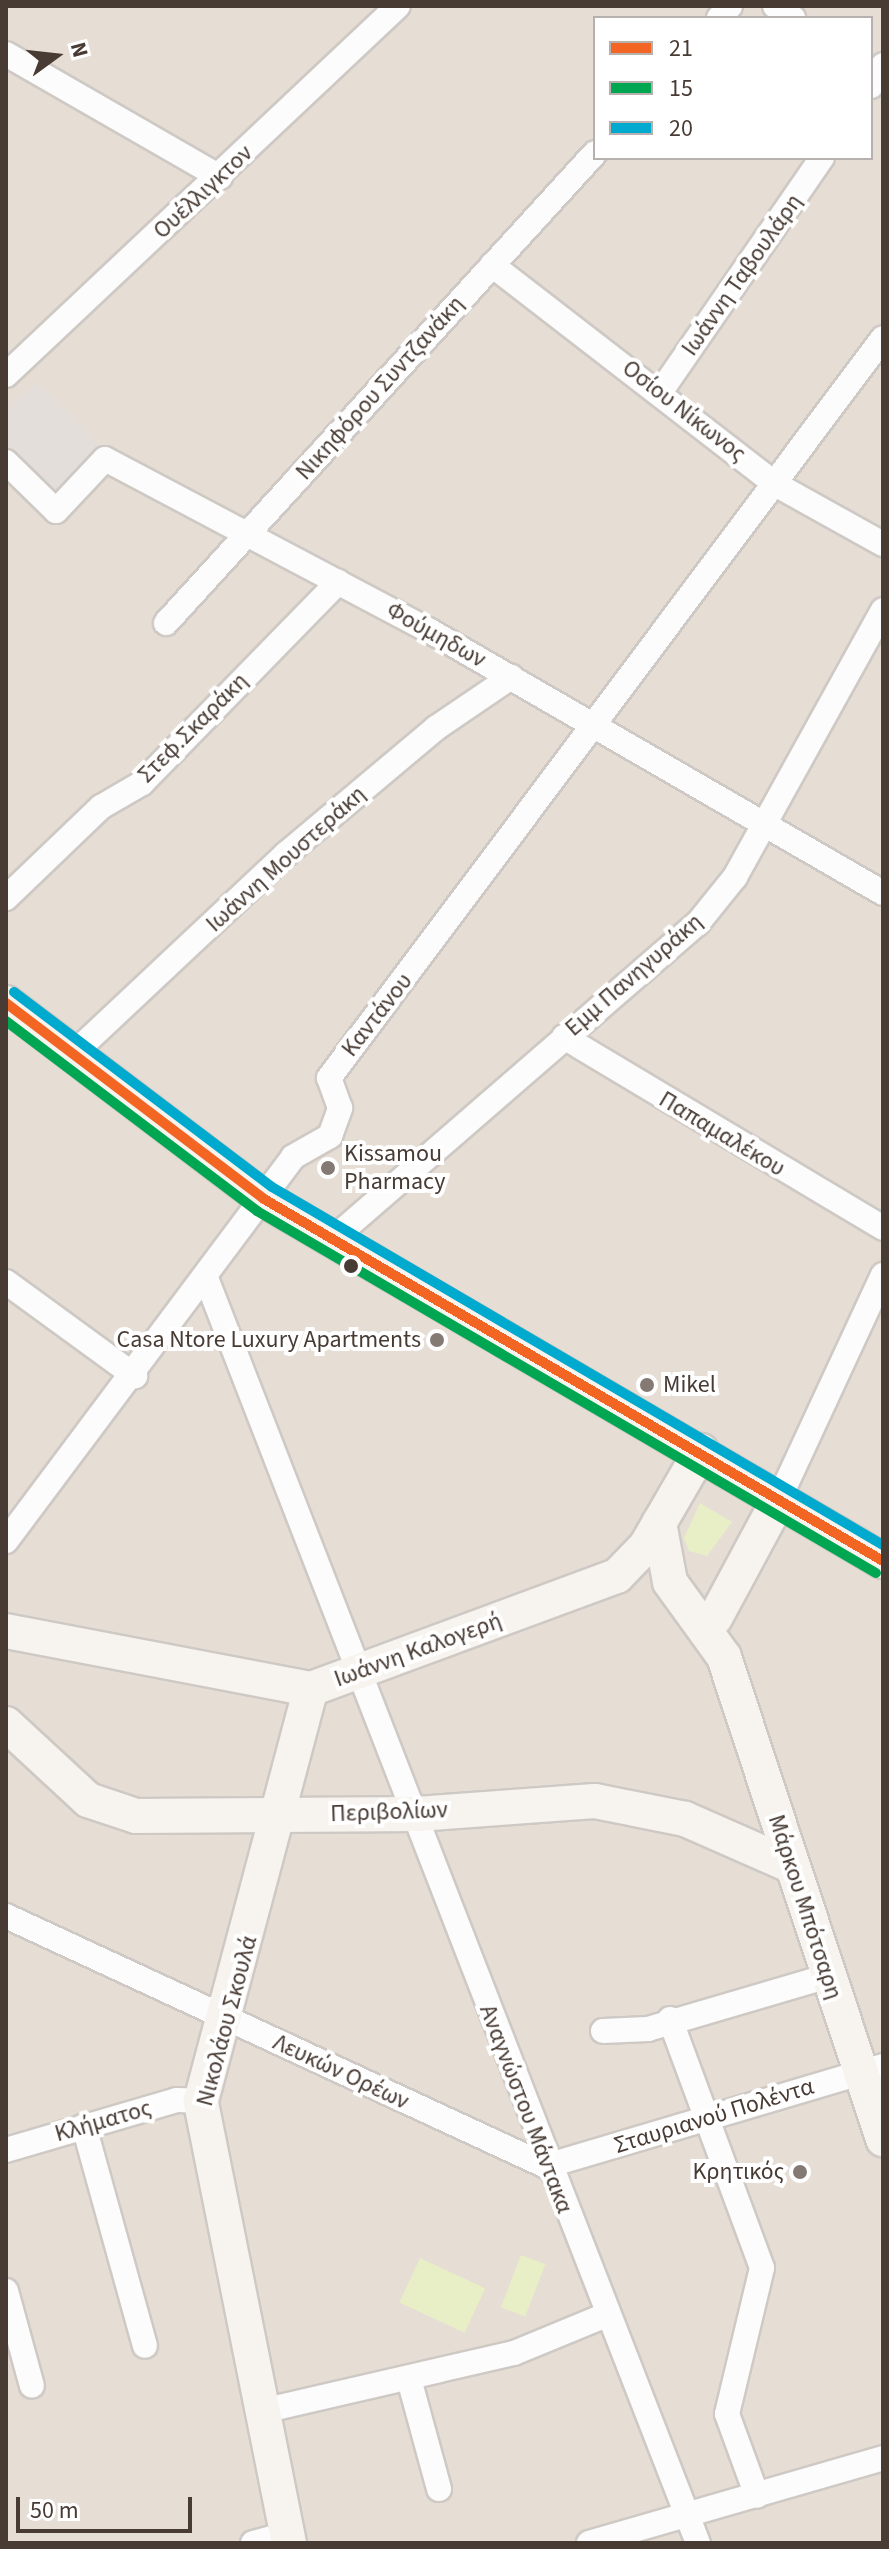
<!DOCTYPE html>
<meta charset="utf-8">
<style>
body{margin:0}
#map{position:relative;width:889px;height:2549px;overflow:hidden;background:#f2ede8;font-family:"Source Sans 3",sans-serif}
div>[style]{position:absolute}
.residential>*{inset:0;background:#e6ddd5}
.green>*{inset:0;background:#e8eec5;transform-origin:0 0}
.parking>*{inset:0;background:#e3deda}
.roads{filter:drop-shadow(2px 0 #cec9c4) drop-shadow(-2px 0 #cec9c4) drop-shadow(0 2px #cec9c4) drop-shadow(0 -2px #cec9c4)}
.street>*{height:24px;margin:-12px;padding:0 12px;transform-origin:12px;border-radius:12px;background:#fdfcfc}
.secondary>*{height:34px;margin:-17px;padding:0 17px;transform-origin:17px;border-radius:17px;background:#f7f3ee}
.bus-1>*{height:10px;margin:-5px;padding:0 5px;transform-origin:5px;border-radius:5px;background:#f26522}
.bus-2>*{height:10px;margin:-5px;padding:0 5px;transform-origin:5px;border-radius:5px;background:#00a651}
.bus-3>*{height:10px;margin:-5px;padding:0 5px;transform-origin:5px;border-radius:5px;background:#00a9ce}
.dots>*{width:22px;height:22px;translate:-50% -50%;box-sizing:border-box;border:4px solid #fff;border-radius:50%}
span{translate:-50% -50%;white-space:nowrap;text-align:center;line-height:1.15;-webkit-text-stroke:8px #fff;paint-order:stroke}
.street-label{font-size:24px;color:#483b34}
.poi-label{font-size:24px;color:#483b34}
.left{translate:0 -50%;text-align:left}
.right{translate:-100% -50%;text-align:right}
.frame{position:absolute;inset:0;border:8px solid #483b34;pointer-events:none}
.legend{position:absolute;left:593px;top:16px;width:280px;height:144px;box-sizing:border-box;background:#fff;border:2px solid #b6b1ae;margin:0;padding:10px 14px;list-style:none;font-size:24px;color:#483b34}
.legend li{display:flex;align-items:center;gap:16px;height:40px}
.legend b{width:40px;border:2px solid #b6b1ae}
.north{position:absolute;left:16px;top:16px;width:80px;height:80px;-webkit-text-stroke:6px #fff;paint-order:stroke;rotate:75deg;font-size:22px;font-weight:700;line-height:32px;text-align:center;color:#483b34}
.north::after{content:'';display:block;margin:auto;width:28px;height:36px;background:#483b34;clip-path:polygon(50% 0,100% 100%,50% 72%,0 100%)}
.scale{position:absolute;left:16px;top:2497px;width:176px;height:36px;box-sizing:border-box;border:4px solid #483b34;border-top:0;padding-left:10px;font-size:24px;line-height:28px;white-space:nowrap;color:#483b34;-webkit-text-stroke:6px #fff;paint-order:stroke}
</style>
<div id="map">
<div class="residential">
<div style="clip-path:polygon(evenodd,6px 6px,883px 6px,883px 2543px,6px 2543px,6px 6px,595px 18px,871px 18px,871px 158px,595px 158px,595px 18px)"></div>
</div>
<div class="green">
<div style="clip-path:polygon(700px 1503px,732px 1522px,707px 1556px,689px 1551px,684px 1538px)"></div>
<div style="left:521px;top:2255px;width:26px;height:56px;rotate:21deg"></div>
<div style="left:420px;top:2258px;width:72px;height:49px;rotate:25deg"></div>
</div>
<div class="parking">
<div style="clip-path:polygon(37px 381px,101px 447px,54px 494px,6px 445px,6px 411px)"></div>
</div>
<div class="roads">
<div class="street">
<div style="left:775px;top:6px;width:22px;rotate:34deg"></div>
<div style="left:719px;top:18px;width:16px;rotate:-47deg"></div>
<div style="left:6px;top:54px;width:247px;rotate:29.9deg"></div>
<div style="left:871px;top:86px;width:24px;rotate:-60deg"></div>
<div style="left:492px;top:265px;width:360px;rotate:37.7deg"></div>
<div style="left:777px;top:485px;width:121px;rotate:29.1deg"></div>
<div style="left:6px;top:375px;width:538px;rotate:-43.27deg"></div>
<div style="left:661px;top:391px;width:283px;rotate:-55.4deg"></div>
<div style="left:6px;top:462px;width:70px;rotate:44.4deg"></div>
<div style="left:56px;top:511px;width:71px;rotate:-46.7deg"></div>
<div style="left:105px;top:459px;width:368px;rotate:27.9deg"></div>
<div style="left:430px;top:631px;width:523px;rotate:30.04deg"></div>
<div style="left:166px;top:623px;width:636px;rotate:-47.61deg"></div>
<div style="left:6px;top:898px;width:132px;rotate:-43.8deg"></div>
<div style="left:101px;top:807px;width:48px;rotate:-30.3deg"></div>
<div style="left:142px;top:783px;width:281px;rotate:-45.7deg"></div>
<div style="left:564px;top:1037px;width:372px;rotate:30.9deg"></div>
<div style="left:72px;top:1055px;width:294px;rotate:-43.2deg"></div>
<div style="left:286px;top:854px;width:196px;rotate:-40deg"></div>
<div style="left:436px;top:728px;width:91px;rotate:-34.2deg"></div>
<div style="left:334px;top:1238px;width:481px;rotate:-40.9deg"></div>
<div style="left:698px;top:923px;width:59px;rotate:-51.2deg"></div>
<div style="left:735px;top:877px;width:305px;rotate:-61deg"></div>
<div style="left:206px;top:1278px;width:1357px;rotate:68.75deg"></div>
<div style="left:6px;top:1282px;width:160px;rotate:36.1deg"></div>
<div style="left:779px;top:1499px;width:247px;rotate:-65.1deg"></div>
<div style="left:6px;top:1541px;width:479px;rotate:-53.2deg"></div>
<div style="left:293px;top:1157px;width:43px;rotate:-29.6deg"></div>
<div style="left:330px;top:1136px;width:30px;rotate:-70deg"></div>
<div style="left:340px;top:1108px;width:32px;rotate:-110deg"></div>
<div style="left:329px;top:1078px;width:924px;rotate:-53.18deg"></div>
<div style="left:6px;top:1916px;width:595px;rotate:24.84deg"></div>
<div style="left:670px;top:2019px;width:265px;rotate:69.7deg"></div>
<div style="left:762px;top:2268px;width:150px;rotate:103.5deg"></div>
<div style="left:727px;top:2414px;width:87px;rotate:69.9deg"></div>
<div style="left:603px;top:2031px;width:45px;rotate:-2.5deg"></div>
<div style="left:648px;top:2029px;width:188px;rotate:-16.4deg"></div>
<div style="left:84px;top:2126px;width:228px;rotate:74.5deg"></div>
<div style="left:6px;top:2150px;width:178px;rotate:-16.3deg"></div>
<div style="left:177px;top:2100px;width:24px;rotate:2deg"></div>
<div style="left:546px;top:2166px;width:352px;rotate:-16.5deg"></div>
<div style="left:6px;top:2291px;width:98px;rotate:74.7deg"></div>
<div style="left:409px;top:2379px;width:114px;rotate:74.7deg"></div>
<div style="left:258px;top:2412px;width:263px;rotate:-13deg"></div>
<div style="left:514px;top:2353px;width:100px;rotate:-22.4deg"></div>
<div style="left:253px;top:2543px;width:34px;rotate:-15deg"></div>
<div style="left:589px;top:2543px;width:306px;rotate:-16.1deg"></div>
</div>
<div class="secondary">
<div style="left:6px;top:1003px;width:324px;rotate:37.2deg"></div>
<div style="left:264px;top:1199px;width:717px;rotate:30.32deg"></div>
<div style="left:659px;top:1523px;width:60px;rotate:79.4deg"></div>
<div style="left:670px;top:1582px;width:92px;rotate:54.2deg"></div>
<div style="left:724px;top:1657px;width:508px;rotate:71.74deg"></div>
<div style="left:715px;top:1618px;width:135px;rotate:-61.7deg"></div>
<div style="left:6px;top:1631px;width:310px;rotate:10.8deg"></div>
<div style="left:311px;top:1689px;width:326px;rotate:-20.3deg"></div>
<div style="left:617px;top:1576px;width:42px;rotate:-46deg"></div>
<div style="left:646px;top:1546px;width:110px;rotate:-59.9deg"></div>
<div style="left:6px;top:1724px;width:112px;rotate:42.8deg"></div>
<div style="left:88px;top:1800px;width:51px;rotate:18.4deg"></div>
<div style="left:136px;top:1816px;width:281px;rotate:-0.4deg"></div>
<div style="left:417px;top:1814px;width:178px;rotate:-4.2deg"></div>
<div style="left:595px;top:1801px;width:92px;rotate:11.3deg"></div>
<div style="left:685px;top:1819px;width:117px;rotate:23.7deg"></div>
<div style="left:289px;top:2543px;width:451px;rotate:-101.3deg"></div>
<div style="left:201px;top:2101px;width:426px;rotate:-75.1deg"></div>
</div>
</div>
<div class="bus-1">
<div style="left:6px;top:1003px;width:324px;rotate:37.2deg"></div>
<div style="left:264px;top:1199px;width:717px;rotate:30.32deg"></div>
</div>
<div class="bus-2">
<div style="left:6px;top:1021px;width:315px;rotate:37.1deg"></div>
<div style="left:257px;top:1211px;width:717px;rotate:30.32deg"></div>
</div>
<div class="bus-3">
<div style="left:14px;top:992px;width:323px;rotate:37.1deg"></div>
<div style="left:272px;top:1187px;width:708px;rotate:30.37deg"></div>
</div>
<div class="dots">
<div style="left:328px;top:1168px;background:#847973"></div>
<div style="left:351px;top:1266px;background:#483b34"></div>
<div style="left:437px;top:1340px;background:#847973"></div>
<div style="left:647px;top:1385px;background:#847973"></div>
<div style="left:800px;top:2172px;background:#847973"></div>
</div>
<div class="street-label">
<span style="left:203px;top:192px;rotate:-43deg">Ουέλλιγκτον</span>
<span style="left:742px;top:275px;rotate:-55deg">Ιωάννη Ταβουλάρη</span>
<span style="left:380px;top:388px;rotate:-48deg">Νικηφόρου Συντζανάκη</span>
<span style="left:684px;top:411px;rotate:38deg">Οσίου Νίκωνος</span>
<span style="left:436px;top:635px;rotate:29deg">Φούμηδων</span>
<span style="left:193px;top:728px;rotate:-45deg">Στεφ.Σκαράκη</span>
<span style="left:286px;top:859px;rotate:-42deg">Ιωάννη Μουστεράκη</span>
<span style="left:634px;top:975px;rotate:-41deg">Εμμ Πανηγυράκη</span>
<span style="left:377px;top:1015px;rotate:-52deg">Καντάνου</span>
<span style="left:722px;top:1134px;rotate:31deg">Παπαμαλέκου</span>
<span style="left:418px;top:1650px;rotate:-20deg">Ιωάννη Καλογερή</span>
<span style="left:389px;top:1812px;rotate:-2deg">Περιβολίων</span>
<span style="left:805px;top:1907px;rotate:72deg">Μάρκου Μπότσαρη</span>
<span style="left:227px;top:2021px;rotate:-75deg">Νικολάου Σκουλά</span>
<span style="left:341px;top:2072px;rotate:25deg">Λευκών Ορέων</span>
<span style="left:526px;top:2109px;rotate:69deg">Αναγνώστου Μάντακα</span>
<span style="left:714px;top:2116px;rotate:-17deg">Σταυριανού Πολέντα</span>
<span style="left:103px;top:2121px;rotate:-16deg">Κλήματος</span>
</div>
<div class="poi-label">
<span class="left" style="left:344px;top:1168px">Kissamou<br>Pharmacy</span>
<span class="right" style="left:421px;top:1340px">Casa Ntore Luxury Apartments</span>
<span class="left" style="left:663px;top:1385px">Mikel</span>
<span class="right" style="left:784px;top:2172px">Κρητικός</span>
</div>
<div class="frame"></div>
<ul class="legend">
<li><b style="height:10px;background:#f26522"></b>21</li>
<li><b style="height:10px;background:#00a651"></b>15</li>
<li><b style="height:10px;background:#00a9ce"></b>20</li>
</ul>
<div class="north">N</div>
<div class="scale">50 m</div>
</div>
